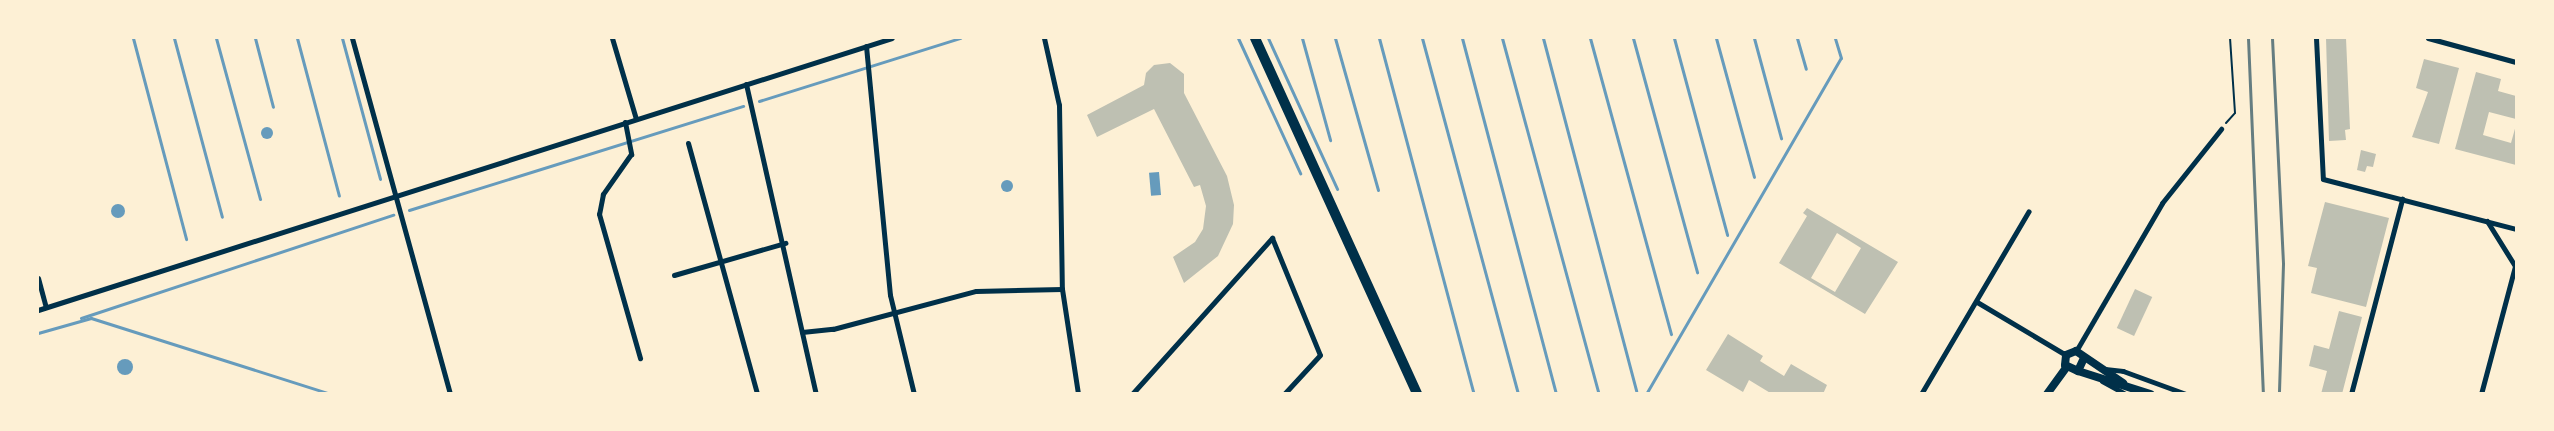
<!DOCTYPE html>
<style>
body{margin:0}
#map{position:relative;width:2554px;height:431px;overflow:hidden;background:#fdf0d5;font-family:Inter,sans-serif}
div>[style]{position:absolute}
.water>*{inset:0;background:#669bbc;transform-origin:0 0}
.round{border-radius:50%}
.stream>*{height:3px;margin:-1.5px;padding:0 1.5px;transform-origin:1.5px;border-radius:1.5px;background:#669bbc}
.building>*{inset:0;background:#bec0b2;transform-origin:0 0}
.path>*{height:2px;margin:-1px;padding:0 1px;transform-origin:1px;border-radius:1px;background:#003049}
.minor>*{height:5px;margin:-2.5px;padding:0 2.5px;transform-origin:2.5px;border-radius:2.5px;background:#003049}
.tertiary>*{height:8px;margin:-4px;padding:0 4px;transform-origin:4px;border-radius:4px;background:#003049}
.primary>*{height:10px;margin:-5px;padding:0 5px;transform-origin:5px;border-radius:5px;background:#003049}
.rail>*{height:3px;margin:-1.5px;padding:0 1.5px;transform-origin:1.5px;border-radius:1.5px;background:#657d81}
span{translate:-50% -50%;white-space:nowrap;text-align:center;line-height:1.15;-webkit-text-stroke:4.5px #fdf0d5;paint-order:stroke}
.frame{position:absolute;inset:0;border:39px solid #fdf0d5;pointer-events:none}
</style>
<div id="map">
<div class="water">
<div class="round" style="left:261px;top:127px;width:12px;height:12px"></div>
<div style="left:1159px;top:172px;width:23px;height:10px;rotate:85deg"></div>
<div class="round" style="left:1001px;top:180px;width:12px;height:12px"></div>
<div class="round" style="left:111px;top:204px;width:14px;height:14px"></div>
<div class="round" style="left:117px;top:359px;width:16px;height:16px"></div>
</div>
<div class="stream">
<div style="left:133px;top:38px;width:208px;rotate:75.2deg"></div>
<div style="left:174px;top:38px;width:185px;rotate:75deg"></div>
<div style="left:216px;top:38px;width:167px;rotate:74.7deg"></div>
<div style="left:255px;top:38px;width:71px;rotate:75.4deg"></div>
<div style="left:297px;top:38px;width:163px;rotate:75.1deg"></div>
<div style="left:342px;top:38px;width:146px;rotate:74.9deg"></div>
<div style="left:1238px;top:38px;width:149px;rotate:65.3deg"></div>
<div style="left:1268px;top:38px;width:166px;rotate:65.4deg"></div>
<div style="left:1302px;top:38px;width:106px;rotate:74.6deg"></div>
<div style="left:1335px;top:38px;width:158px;rotate:74.2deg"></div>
<div style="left:1379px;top:38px;width:368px;rotate:75.1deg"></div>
<div style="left:1422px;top:38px;width:369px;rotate:74.9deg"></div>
<div style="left:1462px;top:38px;width:368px;rotate:75.2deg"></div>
<div style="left:1502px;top:38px;width:369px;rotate:74.8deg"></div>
<div style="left:1543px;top:38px;width:365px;rotate:75.2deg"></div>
<div style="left:1590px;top:38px;width:307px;rotate:74.7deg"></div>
<div style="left:1633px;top:38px;width:243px;rotate:74.7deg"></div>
<div style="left:1674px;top:38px;width:204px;rotate:74.9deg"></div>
<div style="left:1716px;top:38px;width:144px;rotate:74.7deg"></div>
<div style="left:1754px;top:38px;width:104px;rotate:74.9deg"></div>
<div style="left:1797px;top:38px;width:32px;rotate:74deg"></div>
<div style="left:759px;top:101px;width:211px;rotate:-17.4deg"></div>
<div style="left:409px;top:210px;width:350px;rotate:-17.3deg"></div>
<div style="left:81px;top:318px;width:329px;rotate:-18.3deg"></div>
<div style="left:38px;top:333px;width:55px;rotate:-15.8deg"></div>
<div style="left:91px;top:318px;width:251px;rotate:17.6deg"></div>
<div style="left:1646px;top:394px;width:388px;rotate:-59.9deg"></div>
<div style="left:1841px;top:58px;width:21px;rotate:-107deg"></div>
</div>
<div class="building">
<div style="clip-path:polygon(2326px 38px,2346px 38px,2350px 129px,2345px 130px,2346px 140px,2329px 141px)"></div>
<div style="clip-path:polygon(2424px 59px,2459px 68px,2439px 144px,2412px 137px,2428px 92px,2416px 88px)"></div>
<div style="clip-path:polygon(1170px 63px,1184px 74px,1184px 93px,1227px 176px,1234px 205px,1233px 224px,1218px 256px,1184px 283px,1173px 257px,1195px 242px,1203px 229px,1206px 206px,1200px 185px,1194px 187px,1154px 109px,1097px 137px,1087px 115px,1144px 85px,1146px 73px,1154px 65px)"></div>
<div style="clip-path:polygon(2476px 72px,2501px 79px,2498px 91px,2516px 96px,2516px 119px,2489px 112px,2483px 135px,2511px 143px,2516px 125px,2516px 165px,2455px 149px)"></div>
<div style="clip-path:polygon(2361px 150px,2376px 154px,2373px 167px,2367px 166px,2365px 172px,2357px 170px)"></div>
<div style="clip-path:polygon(2325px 202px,2389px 218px,2366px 307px,2311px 293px,2317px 268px,2308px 266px)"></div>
<div style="clip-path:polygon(evenodd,1807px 208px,1898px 262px,1865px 314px,1779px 263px,1807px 216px,1803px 213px,1807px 208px,1837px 233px,1861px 248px,1835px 292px,1811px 278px,1837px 233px)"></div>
<div style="left:2135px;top:289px;width:19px;height:43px;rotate:25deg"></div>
<div style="clip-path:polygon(2339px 311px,2362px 317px,2342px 394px,2321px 394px,2327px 371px,2309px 366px,2314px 345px,2329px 349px)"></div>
<div style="clip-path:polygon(1728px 334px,1763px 356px,1760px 361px,1784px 376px,1791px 364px,1827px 385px,1823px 394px,1772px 394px,1749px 380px,1743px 392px,1706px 370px)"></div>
</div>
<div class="path">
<div style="left:2226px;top:123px;width:13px;rotate:-48deg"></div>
<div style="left:2235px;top:113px;width:75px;rotate:-93.8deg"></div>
</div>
<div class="minor">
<div style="left:352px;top:38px;width:369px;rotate:74.6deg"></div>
<div style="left:612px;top:38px;width:84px;rotate:73.5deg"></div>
<div style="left:1044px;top:38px;width:69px;rotate:77.4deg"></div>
<div style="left:1059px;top:105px;width:184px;rotate:89.1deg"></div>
<div style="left:1062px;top:289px;width:106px;rotate:81.3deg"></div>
<div style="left:2316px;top:38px;width:141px;rotate:87.2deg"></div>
<div style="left:2323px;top:179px;width:199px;rotate:14.5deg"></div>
<div style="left:2428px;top:38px;width:91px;rotate:15.3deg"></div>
<div style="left:866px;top:46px;width:250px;rotate:84.5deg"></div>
<div style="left:890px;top:295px;width:102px;rotate:76.4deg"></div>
<div style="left:746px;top:84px;width:318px;rotate:77.3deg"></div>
<div style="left:625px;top:122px;width:33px;rotate:79deg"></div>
<div style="left:631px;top:154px;width:49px;rotate:125deg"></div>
<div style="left:603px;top:194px;width:20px;rotate:101deg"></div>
<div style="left:599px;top:214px;width:150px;rotate:74.1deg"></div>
<div style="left:688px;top:143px;width:260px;rotate:74.6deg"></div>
<div style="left:2487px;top:221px;width:53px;rotate:58.1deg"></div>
<div style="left:674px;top:275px;width:116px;rotate:-16.1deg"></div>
<div style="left:38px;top:278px;width:30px;rotate:75deg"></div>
<div style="left:1977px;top:302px;width:104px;rotate:30.8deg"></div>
<div style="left:38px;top:310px;width:896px;rotate:-17.67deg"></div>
<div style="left:802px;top:332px;width:31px;rotate:-6deg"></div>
<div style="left:833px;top:329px;width:148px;rotate:-14.9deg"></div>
<div style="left:976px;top:291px;width:86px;rotate:-1.3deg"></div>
<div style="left:2076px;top:351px;width:171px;rotate:-59.8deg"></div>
<div style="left:2162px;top:203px;width:95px;rotate:-51.4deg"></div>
<div style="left:2105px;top:369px;width:18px;rotate:6deg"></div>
<div style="left:2123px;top:371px;width:67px;rotate:20.1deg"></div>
<div style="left:2102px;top:381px;width:26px;rotate:29deg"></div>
<div style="left:1132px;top:394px;width:210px;rotate:-48.1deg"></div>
<div style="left:1272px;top:238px;width:126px;rotate:67.7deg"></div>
<div style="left:1320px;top:355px;width:53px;rotate:132.7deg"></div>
<div style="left:1921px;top:394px;width:212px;rotate:-59.5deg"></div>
<div style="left:2351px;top:394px;width:202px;rotate:-75.3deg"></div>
<div style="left:2481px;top:394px;width:132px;rotate:-75.1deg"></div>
</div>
<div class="tertiary">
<div style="left:2084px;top:358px;width:14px;rotate:115deg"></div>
<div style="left:2078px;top:371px;width:14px;rotate:-155deg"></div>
<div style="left:2065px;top:365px;width:10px;rotate:-84deg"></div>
<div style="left:2066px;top:355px;width:11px;rotate:-22deg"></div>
<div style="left:2076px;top:351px;width:57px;rotate:34.2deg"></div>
<div style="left:2078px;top:371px;width:76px;rotate:17.7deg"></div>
<div style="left:2047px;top:394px;width:32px;rotate:-54deg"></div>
</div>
<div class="primary">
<div style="left:1255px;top:38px;width:391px;rotate:65.5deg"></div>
</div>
<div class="rail">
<div style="left:2248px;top:38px;width:356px;rotate:87.6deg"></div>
<div style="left:2272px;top:38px;width:226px;rotate:87.2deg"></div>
<div style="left:2283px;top:264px;width:130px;rotate:91.8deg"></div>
</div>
<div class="frame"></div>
</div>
